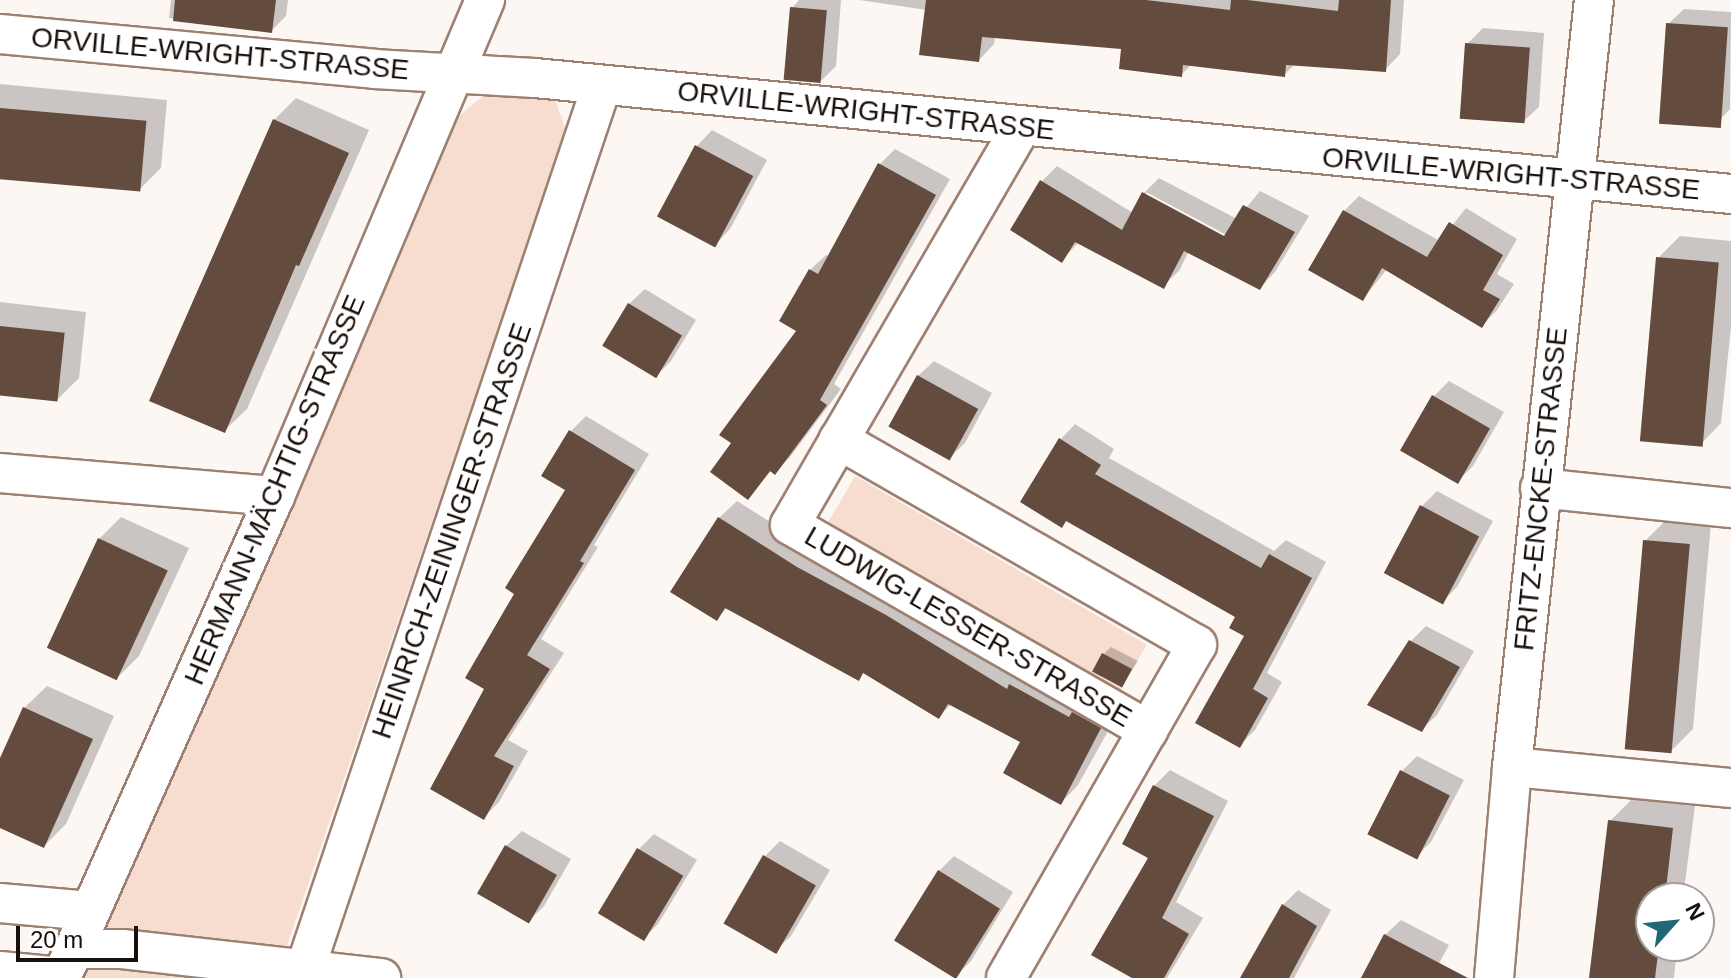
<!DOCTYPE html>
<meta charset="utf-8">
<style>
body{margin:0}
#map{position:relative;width:1731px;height:978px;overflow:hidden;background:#fdf7f3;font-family:Arial,sans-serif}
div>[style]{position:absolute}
.green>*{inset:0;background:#f7ddcf;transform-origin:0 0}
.shadow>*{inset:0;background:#0003}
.building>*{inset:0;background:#634b3d;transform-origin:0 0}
.roads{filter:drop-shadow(2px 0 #9c8172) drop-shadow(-2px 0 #9c8172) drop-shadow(0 2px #9c8172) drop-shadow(0 -2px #9c8172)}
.minor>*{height:38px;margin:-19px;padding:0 19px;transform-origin:19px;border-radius:19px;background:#fff}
span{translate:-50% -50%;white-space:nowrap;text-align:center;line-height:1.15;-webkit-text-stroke:8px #fff;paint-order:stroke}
.street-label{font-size:28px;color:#1a100b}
.north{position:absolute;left:1635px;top:882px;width:80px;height:80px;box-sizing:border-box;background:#fff;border:2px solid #a39f9d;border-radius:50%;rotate:63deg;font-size:22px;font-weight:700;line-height:32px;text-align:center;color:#1a100b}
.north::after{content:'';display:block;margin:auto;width:28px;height:36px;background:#216877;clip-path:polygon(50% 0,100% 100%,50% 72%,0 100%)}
.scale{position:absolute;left:16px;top:926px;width:122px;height:36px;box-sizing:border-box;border:4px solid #1a100b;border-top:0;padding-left:10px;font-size:24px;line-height:28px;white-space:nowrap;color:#1a100b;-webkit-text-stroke:6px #fff;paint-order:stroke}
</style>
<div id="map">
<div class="green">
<div style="clip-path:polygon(484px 95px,554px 97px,566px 130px,276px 978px,80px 978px,451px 123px)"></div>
<div style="left:855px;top:476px;width:337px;height:54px;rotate:30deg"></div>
</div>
<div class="shadow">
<div style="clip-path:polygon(171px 0,288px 0,286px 16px,271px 31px,169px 18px)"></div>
<div style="clip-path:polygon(799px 0,841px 0,836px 66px,820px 82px,792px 8px)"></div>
<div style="clip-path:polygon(859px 0,1404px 0,1400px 54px,1385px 70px,1296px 63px,1284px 75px,1192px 64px,1181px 75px,1124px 48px,995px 36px,994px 44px,979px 60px,927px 10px)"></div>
<div style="clip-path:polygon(1684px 9px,1731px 12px,1730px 109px,1715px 125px,1668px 24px)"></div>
<div style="clip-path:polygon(1483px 28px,1544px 33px,1539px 107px,1523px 122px,1467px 44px)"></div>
<div style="clip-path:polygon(0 84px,167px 100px,161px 168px,139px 190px,0 177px)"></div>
<div style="clip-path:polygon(296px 98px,369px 130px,247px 409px,224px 431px,274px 120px)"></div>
<div style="clip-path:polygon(712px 130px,767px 160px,730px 229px,715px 245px,660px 215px,697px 146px)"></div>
<div style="clip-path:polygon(895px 149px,950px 179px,834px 384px,841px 389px,790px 457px,775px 472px,772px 470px,748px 498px,734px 443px,799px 330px,782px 320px,810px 270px,826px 255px,830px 257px,879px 165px)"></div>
<div style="clip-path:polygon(evenodd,1057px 166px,1133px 213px,1144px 193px,1159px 178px,1237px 219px,1260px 191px,1309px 216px,1275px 272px,1260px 288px,1189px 251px,1179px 271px,1163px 286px,1079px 242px,1062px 260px,1042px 181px,1057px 166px,1146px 192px,1234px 239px,1232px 242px,1146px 196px,1146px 192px)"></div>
<div style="clip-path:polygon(1359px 196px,1440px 241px,1466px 208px,1517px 239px,1497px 274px,1514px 284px,1497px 310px,1482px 326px,1387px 269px,1363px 299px,1344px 211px)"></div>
<div style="clip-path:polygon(1680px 236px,1731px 241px,1731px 327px,1721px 423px,1699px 446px,1658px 258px)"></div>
<div style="clip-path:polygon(645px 289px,696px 320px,671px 361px,656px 376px,629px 304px)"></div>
<div style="clip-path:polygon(0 302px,86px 312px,79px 378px,57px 400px,0 393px)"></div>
<div style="clip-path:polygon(934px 361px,992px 393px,965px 443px,949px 458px,918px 376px)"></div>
<div style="clip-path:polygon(1449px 381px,1504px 412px,1473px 466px,1458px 481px,1403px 450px,1434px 396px)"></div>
<div style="clip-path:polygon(586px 416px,649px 454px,594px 545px,598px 547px,541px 639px,564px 653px,508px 740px,528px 751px,499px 802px,484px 817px,487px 688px,517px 593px,567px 489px,570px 432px)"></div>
<div style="clip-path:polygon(1075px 424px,1114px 449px,1109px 458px,1274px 551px,1286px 540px,1326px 562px,1267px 673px,1282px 682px,1255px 730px,1240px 745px,1247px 635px,1237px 616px,1060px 440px)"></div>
<div style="clip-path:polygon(1437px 491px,1493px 521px,1457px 587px,1442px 602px,1387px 572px,1422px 506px)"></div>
<div style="clip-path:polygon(737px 501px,815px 550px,1117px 715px,1078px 785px,1061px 803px,1023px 741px,952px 703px,939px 717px,865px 671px,858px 678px,728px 607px,716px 619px,719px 518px)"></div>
<div style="clip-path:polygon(121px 517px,189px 548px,139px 656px,117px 678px,99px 539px)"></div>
<div style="clip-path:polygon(1667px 519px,1711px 523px,1693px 729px,1671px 751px,1645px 541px)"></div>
<div style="clip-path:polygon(1426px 626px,1474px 651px,1437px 715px,1421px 730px,1411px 641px)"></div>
<div style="clip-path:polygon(1111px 647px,1138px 661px,1121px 687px,1103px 655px)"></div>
<div style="clip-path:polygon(47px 686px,114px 716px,66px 824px,44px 846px,0 826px,0 763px,24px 708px)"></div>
<div style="clip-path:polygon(1417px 756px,1464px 780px,1431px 842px,1416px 857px,1369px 833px,1402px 771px)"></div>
<div style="clip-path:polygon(1170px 770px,1228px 801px,1176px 902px,1203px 918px,1167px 978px,1136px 978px,1154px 786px)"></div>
<div style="clip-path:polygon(1632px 799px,1695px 806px,1683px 898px,1651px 898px,1651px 946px,1677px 946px,1674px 978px,1591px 978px,1610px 821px)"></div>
<div style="clip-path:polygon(522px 831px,571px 859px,544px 906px,529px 921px,506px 846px)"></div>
<div style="clip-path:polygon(654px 834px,697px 860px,658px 924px,643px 939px,639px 849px)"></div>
<div style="clip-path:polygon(780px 841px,830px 870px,791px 936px,775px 951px,726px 922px,765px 856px)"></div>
<div style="clip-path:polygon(954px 856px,1013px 892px,971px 961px,956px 976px,939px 871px)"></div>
<div style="clip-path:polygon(1298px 890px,1331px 910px,1294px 978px,1249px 978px,1283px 905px)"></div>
<div style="clip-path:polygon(1401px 920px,1449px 945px,1431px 978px,1363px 978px,1385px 935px)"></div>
</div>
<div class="building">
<div style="clip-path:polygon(175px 0,276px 0,272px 33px,173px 21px)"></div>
<div style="clip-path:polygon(926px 0,1146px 0,1230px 10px,1231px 0,1247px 0,1338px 11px,1339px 0,1391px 0,1386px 72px,1286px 65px,1285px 77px,1183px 65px,1182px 77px,1119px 69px,1121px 49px,982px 37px,979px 62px,919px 55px)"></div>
<div style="left:790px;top:7px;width:37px;height:73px;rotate:5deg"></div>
<div style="left:1666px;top:23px;width:62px;height:101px;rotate:4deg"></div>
<div style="left:1465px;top:43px;width:65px;height:76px;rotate:4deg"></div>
<div style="left:0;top:108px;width:147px;height:71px;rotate:5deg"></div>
<div style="clip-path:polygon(273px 119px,349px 153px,299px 266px,296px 265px,225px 433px,149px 401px)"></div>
<div style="left:695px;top:145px;width:66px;height:81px;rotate:28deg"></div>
<div style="clip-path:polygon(878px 163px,936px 195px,820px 400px,827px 405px,775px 475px,770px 471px,748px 500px,710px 472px,731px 443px,719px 435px,796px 331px,779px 321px,809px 269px,818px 274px)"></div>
<div style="clip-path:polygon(1040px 180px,1122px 230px,1142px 192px,1224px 236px,1243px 205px,1295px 232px,1260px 290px,1184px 251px,1164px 289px,1075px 242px,1062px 263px,1010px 230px)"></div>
<div style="clip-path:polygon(1343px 210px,1427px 257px,1449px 222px,1503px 255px,1483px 290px,1500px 299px,1482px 328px,1382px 268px,1363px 301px,1308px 270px)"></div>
<div style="left:1656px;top:257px;width:63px;height:185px;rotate:5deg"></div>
<div style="left:628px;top:303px;width:63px;height:50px;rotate:31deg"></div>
<div style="left:0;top:326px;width:65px;height:69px;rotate:6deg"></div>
<div style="left:917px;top:375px;width:70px;height:59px;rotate:29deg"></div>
<div style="left:1432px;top:395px;width:67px;height:64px;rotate:30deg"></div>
<div style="clip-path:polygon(569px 430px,635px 470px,580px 561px,584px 563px,527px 655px,550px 669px,494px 756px,514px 766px,484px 820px,430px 789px,484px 689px,465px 678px,514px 594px,505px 588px,565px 490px,541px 476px)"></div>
<div style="clip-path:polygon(1059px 438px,1101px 465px,1095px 474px,1261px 568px,1269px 554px,1312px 578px,1253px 689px,1268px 698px,1240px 748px,1195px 723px,1244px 636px,1229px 628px,1235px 617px,1066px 521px,1062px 528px,1020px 502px)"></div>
<div style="left:1420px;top:505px;width:67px;height:77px;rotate:28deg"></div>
<div style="clip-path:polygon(718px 517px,797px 567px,886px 615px,1007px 689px,1009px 684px,1069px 717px,1072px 712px,1101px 728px,1061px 805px,1003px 773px,1020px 742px,948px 704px,939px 719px,863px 673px,859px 681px,725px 608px,717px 621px,670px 592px)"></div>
<div style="left:98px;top:538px;width:77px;height:121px;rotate:25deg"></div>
<div style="left:1643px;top:540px;width:47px;height:210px;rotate:5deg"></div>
<div style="clip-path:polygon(1409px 640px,1460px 667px,1422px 732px,1367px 705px)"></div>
<div style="left:1102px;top:653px;width:34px;height:21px;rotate:28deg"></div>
<div style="clip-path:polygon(23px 707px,93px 739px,44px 848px,0 828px,0 758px)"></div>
<div style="left:1400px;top:770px;width:56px;height:72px;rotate:27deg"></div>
<div style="clip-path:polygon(1153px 785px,1214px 816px,1162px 918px,1189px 934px,1164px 978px,1132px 978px,1091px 955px,1148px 858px,1122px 844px)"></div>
<div style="clip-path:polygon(1608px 820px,1673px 828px,1665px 898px,1651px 898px,1651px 946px,1659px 946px,1655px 978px,1589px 978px)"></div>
<div style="left:505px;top:845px;width:60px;height:56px;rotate:30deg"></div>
<div style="left:637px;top:848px;width:54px;height:76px;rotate:31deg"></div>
<div style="left:763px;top:855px;width:61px;height:79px;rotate:30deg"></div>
<div style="left:938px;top:870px;width:73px;height:83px;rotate:32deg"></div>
<div style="clip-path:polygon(1282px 904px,1317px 926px,1289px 978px,1240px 978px)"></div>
<div style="clip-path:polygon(1384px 934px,1468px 978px,1361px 978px)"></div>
</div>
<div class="roads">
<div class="minor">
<div style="left:0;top:34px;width:376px;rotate:5.3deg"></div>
<div style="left:374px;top:69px;width:161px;rotate:3.2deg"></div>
<div style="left:535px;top:78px;width:1202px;rotate:5.54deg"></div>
<div style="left:839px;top:440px;width:98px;rotate:120deg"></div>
<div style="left:790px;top:525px;width:413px;rotate:29.8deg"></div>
<div style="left:0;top:473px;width:276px;rotate:4.8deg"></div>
<div style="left:1540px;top:488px;width:192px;rotate:6deg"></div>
<div style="left:1512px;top:767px;width:220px;rotate:5.5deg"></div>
<div style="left:0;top:903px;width:90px;rotate:5.1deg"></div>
<div style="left:74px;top:949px;width:48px"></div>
<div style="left:122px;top:949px;width:261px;rotate:6.4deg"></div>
<div style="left:0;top:971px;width:61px;rotate:5.6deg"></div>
<div style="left:61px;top:978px;width:527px;rotate:-66.06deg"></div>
<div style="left:275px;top:496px;width:539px;rotate:-67.05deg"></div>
<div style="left:302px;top:978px;width:942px;rotate:-71.43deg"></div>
<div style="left:1006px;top:978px;width:384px;rotate:-60.2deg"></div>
<div style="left:1197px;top:645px;width:413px;rotate:-150.2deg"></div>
<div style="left:839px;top:440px;width:363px;rotate:-59.8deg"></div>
<div style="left:1494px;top:978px;width:212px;rotate:-85.1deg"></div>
<div style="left:1512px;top:767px;width:771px;rotate:-83.9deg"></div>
</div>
</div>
<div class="street-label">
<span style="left:220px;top:54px;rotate:5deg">ORVILLE-WRIGHT-STRASSE</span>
<span style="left:866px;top:111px;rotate:6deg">ORVILLE-WRIGHT-STRASSE</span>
<span style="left:1511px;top:174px;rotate:5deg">ORVILLE-WRIGHT-STRASSE</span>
<span style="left:1541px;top:489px;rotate:-84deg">FRITZ-ENCKE-STRASSE</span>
<span style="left:275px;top:490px;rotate:-67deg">HERMANN-MÄCHTIG-STRASSE</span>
<span style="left:452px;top:531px;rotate:-71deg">HEINRICH-ZEININGER-STRASSE</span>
<span style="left:968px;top:627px;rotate:30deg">LUDWIG-LESSER-STRASSE</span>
</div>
<div class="north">N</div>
<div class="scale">20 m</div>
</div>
